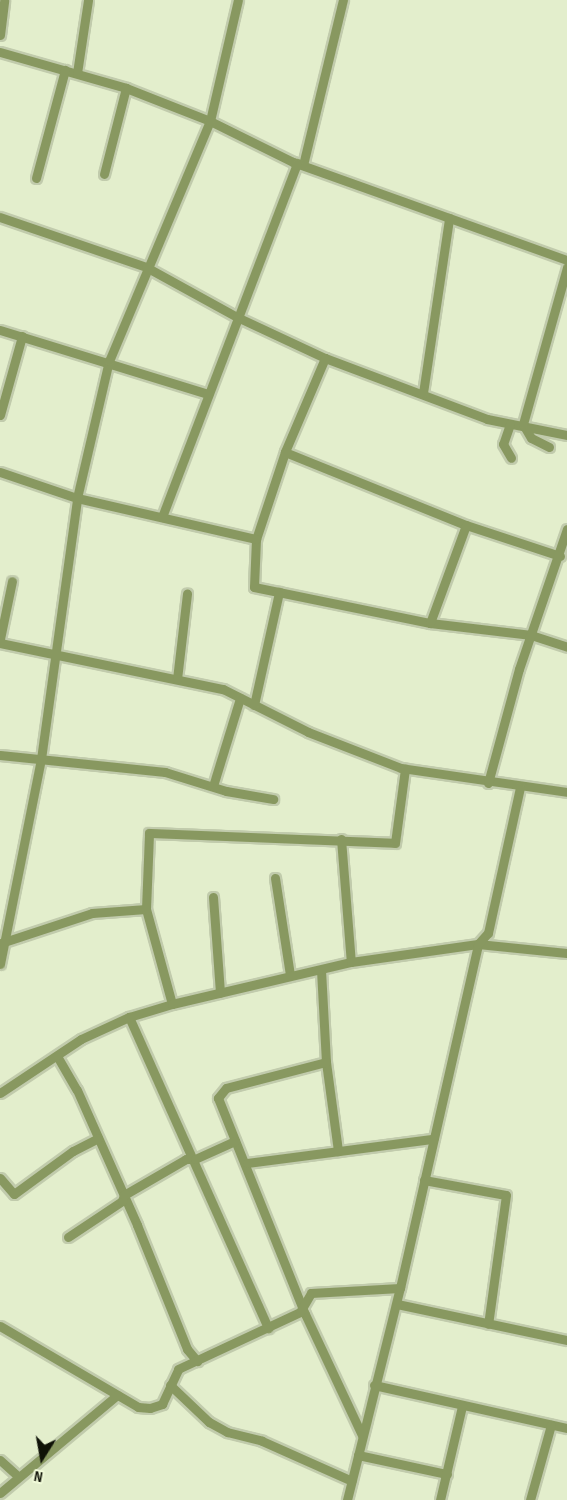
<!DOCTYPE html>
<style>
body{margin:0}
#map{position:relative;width:567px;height:1500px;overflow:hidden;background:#e3eecc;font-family:"Sofia Sans Condensed",sans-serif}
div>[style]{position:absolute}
.roads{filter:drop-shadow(2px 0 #c1cbac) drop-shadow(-2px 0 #c1cbac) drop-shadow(0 2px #c1cbac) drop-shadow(0 -2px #c1cbac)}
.minor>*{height:9px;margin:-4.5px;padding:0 4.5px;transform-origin:4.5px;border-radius:4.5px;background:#889860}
span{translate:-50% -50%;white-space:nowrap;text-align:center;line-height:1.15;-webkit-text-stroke:5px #f1fbd9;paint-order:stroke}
.north{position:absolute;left:12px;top:1428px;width:60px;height:60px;-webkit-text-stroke:4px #f1fbd9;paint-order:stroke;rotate:191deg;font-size:16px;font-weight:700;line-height:24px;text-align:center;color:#0f1207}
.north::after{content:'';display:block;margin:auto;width:21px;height:27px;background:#0f1207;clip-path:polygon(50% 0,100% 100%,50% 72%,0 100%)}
</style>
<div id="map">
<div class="roads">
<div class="minor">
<div style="left:0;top:35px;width:35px;rotate:-83deg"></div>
<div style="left:0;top:52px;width:131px;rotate:15.9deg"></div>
<div style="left:126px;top:88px;width:90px;rotate:21.4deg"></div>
<div style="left:210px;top:121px;width:93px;rotate:26.3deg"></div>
<div style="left:293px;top:162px;width:291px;rotate:19.7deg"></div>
<div style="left:77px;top:73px;width:74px;rotate:-81.4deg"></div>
<div style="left:303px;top:165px;width:170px;rotate:-76.4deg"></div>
<div style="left:104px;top:174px;width:89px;rotate:-75.7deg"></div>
<div style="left:36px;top:178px;width:112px;rotate:-75deg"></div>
<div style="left:0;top:217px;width:154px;rotate:18.9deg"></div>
<div style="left:146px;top:267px;width:104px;rotate:28.8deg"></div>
<div style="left:237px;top:317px;width:97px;rotate:25deg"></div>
<div style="left:325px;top:358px;width:173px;rotate:20.6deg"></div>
<div style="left:487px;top:419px;width:82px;rotate:11.3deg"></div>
<div style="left:0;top:330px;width:218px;rotate:17.1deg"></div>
<div style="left:325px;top:358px;width:102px;rotate:113.1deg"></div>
<div style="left:285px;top:452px;width:92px;rotate:108.4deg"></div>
<div style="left:256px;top:539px;width:48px;rotate:92.4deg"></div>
<div style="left:254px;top:587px;width:180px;rotate:11.6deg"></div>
<div style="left:430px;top:623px;width:102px;rotate:6.8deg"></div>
<div style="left:531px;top:635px;width:38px;rotate:18deg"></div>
<div style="left:423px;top:393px;width:177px;rotate:-81.5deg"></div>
<div style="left:0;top:415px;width:82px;rotate:-74.4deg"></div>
<div style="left:510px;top:424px;width:21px;rotate:109deg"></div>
<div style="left:503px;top:444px;width:16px;rotate:60deg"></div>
<div style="left:549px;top:447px;width:20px;rotate:-153deg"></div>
<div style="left:531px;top:438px;width:16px;rotate:-120deg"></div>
<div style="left:523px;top:424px;width:163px;rotate:-74.3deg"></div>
<div style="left:285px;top:452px;width:195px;rotate:22deg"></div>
<div style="left:466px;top:525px;width:99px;rotate:18.3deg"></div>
<div style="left:0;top:472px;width:81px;rotate:18.7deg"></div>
<div style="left:77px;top:498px;width:184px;rotate:12.9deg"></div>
<div style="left:162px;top:517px;width:379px;rotate:-69.1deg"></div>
<div style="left:430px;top:623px;width:104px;rotate:-69.8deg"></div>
<div style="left:0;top:639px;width:59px;rotate:-78.3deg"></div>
<div style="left:0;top:643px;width:228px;rotate:11.7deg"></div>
<div style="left:223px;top:689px;width:95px;rotate:26.8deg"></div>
<div style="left:308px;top:732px;width:100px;rotate:21.2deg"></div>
<div style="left:401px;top:768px;width:168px;rotate:8.2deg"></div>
<div style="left:177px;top:679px;width:86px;rotate:-83.3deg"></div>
<div style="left:254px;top:705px;width:116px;rotate:-77.5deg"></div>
<div style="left:0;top:755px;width:166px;rotate:5.9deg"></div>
<div style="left:165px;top:772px;width:64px;rotate:17.3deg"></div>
<div style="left:226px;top:791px;width:48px;rotate:9.7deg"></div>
<div style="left:488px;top:783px;width:118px;rotate:-74.8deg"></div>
<div style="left:519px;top:669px;width:148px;rotate:-71.1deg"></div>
<div style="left:213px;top:786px;width:92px;rotate:-72.9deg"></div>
<div style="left:341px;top:839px;width:123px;rotate:85.4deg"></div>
<div style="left:275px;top:878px;width:98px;rotate:81.2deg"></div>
<div style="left:213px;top:897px;width:96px;rotate:85.8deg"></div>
<div style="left:1px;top:943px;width:96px;rotate:-18.2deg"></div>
<div style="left:92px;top:913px;width:54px;rotate:-4.2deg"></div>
<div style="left:0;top:964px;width:209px;rotate:-78.7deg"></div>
<div style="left:41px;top:759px;width:263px;rotate:-82.1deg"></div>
<div style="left:77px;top:498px;width:141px;rotate:-76.9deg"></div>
<div style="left:109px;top:361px;width:260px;rotate:-67.2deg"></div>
<div style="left:210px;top:121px;width:124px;rotate:-77deg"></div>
<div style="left:321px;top:970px;width:92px;rotate:86.9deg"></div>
<div style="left:326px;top:1062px;width:90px;rotate:82.3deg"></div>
<div style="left:172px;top:1004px;width:98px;rotate:-105.3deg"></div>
<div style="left:146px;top:909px;width:76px;rotate:-87.7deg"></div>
<div style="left:149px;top:833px;width:246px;rotate:2.3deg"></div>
<div style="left:395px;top:843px;width:75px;rotate:-82.3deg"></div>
<div style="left:129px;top:1017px;width:341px;rotate:65.9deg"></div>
<div style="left:57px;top:1056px;width:39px;rotate:60deg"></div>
<div style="left:77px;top:1090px;width:148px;rotate:66deg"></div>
<div style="left:137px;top:1225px;width:134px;rotate:68deg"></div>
<div style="left:187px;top:1349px;width:16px;rotate:50deg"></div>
<div style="left:326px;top:1062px;width:103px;rotate:165.4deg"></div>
<div style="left:226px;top:1088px;width:13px;rotate:129deg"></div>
<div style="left:218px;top:1098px;width:233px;rotate:68.1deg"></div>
<div style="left:305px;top:1314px;width:134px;rotate:64.8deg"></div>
<div style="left:0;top:1093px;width:97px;rotate:-33.7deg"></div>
<div style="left:81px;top:1039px;width:53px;rotate:-24.6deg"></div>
<div style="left:129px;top:1017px;width:45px;rotate:-16.8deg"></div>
<div style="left:172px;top:1004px;width:184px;rotate:-13.2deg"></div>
<div style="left:351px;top:962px;width:128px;rotate:-8.1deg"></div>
<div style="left:478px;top:944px;width:89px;rotate:5.8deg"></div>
<div style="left:247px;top:1163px;width:188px;rotate:-7.4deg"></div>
<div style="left:0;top:1178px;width:21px;rotate:49deg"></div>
<div style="left:14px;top:1194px;width:73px;rotate:-36.1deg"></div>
<div style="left:73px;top:1151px;width:28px;rotate:-27deg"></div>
<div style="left:424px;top:1180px;width:83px;rotate:10.4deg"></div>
<div style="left:506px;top:1195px;width:130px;rotate:97.9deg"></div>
<div style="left:68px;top:1237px;width:65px;rotate:-33.7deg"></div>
<div style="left:122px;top:1201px;width:6px;rotate:-72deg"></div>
<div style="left:124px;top:1195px;width:72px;rotate:-30.1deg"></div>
<div style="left:186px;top:1159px;width:9px"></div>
<div style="left:195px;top:1159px;width:44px;rotate:-24.2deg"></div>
<div style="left:397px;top:1304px;width:174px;rotate:12deg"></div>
<div style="left:0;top:1326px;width:160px;rotate:30.4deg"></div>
<div style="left:138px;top:1407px;width:12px;rotate:5deg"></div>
<div style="left:150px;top:1408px;width:13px;rotate:-18deg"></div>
<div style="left:162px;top:1404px;width:38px;rotate:-65deg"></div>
<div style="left:178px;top:1369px;width:135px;rotate:-25deg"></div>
<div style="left:300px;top:1312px;width:22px;rotate:-60deg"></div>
<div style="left:311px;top:1293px;width:89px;rotate:-3.2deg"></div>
<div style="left:170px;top:1385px;width:54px;rotate:43.5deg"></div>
<div style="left:209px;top:1422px;width:21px;rotate:29deg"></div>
<div style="left:227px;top:1432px;width:36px;rotate:14deg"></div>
<div style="left:262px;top:1441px;width:98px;rotate:24deg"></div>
<div style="left:374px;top:1385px;width:198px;rotate:12.6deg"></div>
<div style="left:358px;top:1455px;width:91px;rotate:12.1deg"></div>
<div style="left:0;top:1460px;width:25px;rotate:42deg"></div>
<div style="left:0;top:1493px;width:153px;rotate:-39.9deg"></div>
<div style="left:347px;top:1500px;width:219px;rotate:-76deg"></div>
<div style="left:400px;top:1288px;width:353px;rotate:-77.2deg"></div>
<div style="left:478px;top:944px;width:15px;rotate:-48deg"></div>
<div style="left:488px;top:933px;width:149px;rotate:-77.6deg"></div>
<div style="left:440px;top:1500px;width:97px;rotate:-76.8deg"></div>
<div style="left:530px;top:1500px;width:78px;rotate:-74.4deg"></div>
</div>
</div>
<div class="north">N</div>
</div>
